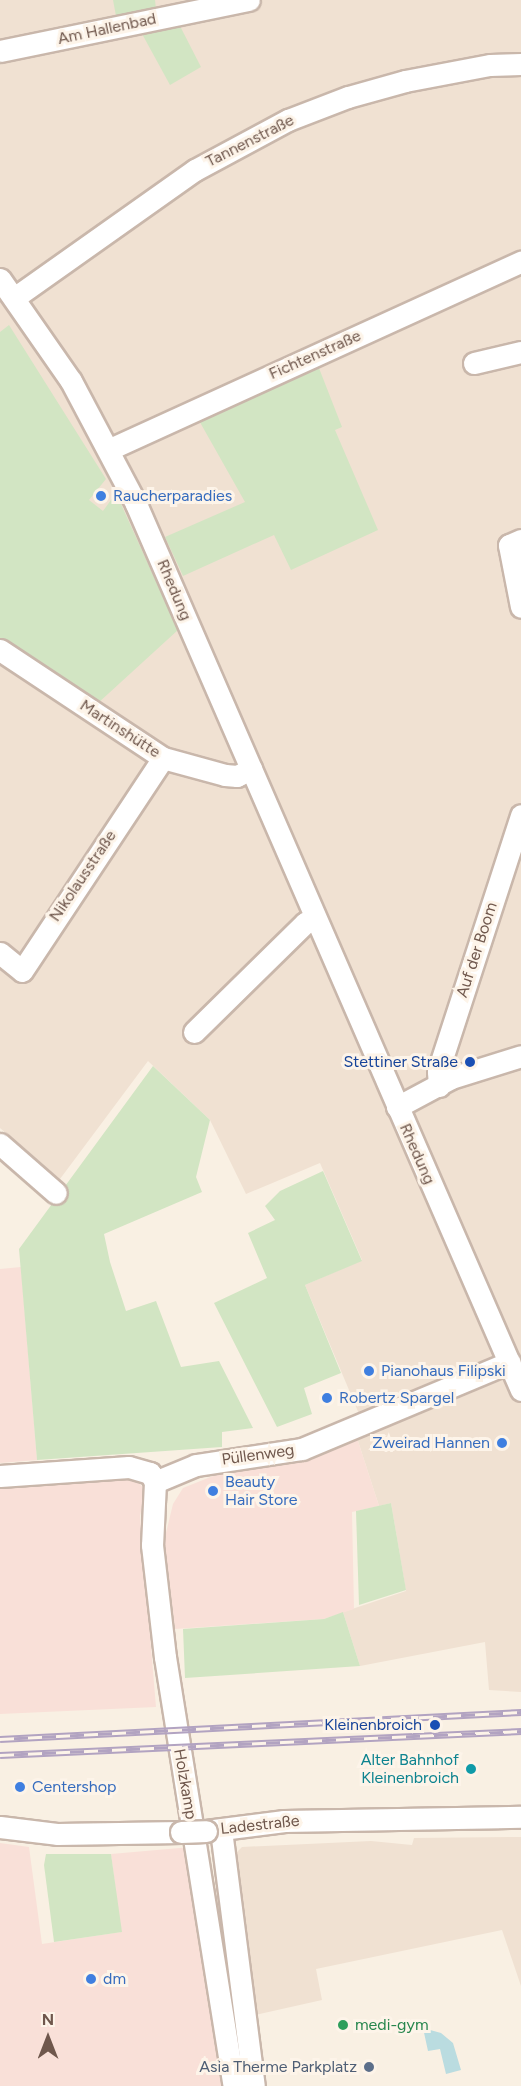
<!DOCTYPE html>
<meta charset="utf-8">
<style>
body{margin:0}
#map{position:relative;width:521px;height:2086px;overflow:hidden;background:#f9f0e3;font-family:Figtree,sans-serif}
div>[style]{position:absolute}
.residential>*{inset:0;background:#f0e1d2}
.commercial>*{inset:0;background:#f9e0d8}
.green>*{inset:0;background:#d2e5c3}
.water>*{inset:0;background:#badce0}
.roads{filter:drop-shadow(2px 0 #c9b7ab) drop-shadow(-2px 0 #c9b7ab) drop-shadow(0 2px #c9b7ab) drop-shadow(0 -2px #c9b7ab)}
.minor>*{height:21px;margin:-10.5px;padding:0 10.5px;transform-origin:10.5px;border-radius:10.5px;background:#fff}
.rail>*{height:7px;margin-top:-3.5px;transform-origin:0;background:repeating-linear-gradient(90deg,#fdf4e9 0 14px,#b2a3c1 0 28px);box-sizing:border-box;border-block:2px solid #b2a3c1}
.bridges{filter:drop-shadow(2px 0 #c9b7ab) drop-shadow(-2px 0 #c9b7ab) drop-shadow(0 2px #c9b7ab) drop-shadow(0 -2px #c9b7ab)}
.minor-bridge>*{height:21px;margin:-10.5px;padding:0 10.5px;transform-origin:10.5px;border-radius:10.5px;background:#fff}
.dots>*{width:16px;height:16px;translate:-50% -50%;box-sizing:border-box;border:3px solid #fdf4e9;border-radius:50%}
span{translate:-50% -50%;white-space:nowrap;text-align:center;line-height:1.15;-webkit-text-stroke:6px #fdf4e9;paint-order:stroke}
.street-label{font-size:16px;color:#6f574c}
.shop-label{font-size:16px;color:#366cbe}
.left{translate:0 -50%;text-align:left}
.right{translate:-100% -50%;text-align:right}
.transit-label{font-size:16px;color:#164399}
.culture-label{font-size:16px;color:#0d838f}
.leisure-label{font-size:16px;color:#27864d}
.service-label{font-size:16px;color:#4e5e75}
.north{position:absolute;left:18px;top:2008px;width:60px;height:60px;-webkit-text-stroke:4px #fdf4e9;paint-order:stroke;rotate:0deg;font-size:16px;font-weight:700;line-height:24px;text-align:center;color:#6f574c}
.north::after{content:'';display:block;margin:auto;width:21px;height:27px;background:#6f574c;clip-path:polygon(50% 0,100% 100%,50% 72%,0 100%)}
</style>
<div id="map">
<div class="residential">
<div style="clip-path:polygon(0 0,521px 0,521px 1692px,489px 1690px,485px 1642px,360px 1666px,343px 1612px,406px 1591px,391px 1503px,379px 1506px,357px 1438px,367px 1433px,305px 1285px,362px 1260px,320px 1163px,246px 1194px,210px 1120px,148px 1061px,60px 1179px,0 1128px)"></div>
<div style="clip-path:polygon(521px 1837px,521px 1986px,502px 1930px,316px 1969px,322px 2000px,251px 2016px,232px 1857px,242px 1847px,371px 1841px,412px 1845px,414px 1838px)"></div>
</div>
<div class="commercial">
<div style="clip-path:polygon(21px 1267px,37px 1460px,0 1463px,0 1269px)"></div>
<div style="clip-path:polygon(357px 1438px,379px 1506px,352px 1512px,354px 1609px,324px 1619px,175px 1629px,164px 1541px,173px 1504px,183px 1488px,228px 1470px,288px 1464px)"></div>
<div style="clip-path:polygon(126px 1478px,138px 1482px,145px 1490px,140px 1516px,156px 1707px,0 1714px,0 1489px)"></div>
<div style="clip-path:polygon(0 1843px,29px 1847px,42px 1944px,121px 1932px,111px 1854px,191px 1847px,222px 2086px,0 2086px)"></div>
</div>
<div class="green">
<div style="clip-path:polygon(113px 0,155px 0,156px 9px,116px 16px)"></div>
<div style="clip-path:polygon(180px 26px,201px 67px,170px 85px,141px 32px)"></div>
<div style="clip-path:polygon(9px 325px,106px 479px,89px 500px,103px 511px,116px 493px,178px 630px,97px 704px,0 640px,0 332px)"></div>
<div style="clip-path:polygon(317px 363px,342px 427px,335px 430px,378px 530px,291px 570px,274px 535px,183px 576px,165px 537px,245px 502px,197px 417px)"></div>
<div style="clip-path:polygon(153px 1066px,210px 1120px,196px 1177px,202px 1192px,104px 1234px,110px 1262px,126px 1311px,156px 1301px,181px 1367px,219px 1361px,253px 1428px,222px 1432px,222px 1447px,37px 1460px,19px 1249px)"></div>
<div style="clip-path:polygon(323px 1171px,362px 1261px,305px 1285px,341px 1373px,304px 1388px,312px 1414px,277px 1427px,214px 1303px,267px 1278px,248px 1233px,275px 1220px,265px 1206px,280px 1191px)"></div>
<div style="clip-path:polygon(391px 1503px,406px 1590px,359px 1605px,356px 1511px)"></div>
<div style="clip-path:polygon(343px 1612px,360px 1666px,185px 1678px,183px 1629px,324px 1619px)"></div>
<div style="clip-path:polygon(46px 1854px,111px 1854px,122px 1932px,54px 1942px,44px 1865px)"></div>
</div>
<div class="water">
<div style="clip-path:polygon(423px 2028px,441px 2033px,453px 2043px,461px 2070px,446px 2074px,440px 2049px,428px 2051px)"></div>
</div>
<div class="roads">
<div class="minor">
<div style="left:0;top:51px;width:254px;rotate:-11.6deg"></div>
<div style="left:0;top:279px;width:124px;rotate:55.2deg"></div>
<div style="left:71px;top:381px;width:139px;rotate:62.1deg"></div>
<div style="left:136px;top:504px;width:966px;rotate:66.51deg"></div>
<div style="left:14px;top:298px;width:222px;rotate:-35.3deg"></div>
<div style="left:195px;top:170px;width:106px;rotate:-28.3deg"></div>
<div style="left:288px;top:120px;width:64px;rotate:-21deg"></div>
<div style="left:348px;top:97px;width:59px;rotate:-15.7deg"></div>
<div style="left:405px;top:81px;width:86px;rotate:-10.7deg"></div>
<div style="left:490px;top:65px;width:31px;rotate:-2deg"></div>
<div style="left:474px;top:363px;width:48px;rotate:-13.2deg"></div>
<div style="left:110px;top:449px;width:452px;rotate:-24.5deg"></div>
<div style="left:521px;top:540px;width:13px;rotate:157deg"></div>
<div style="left:509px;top:545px;width:63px;rotate:79deg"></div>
<div style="left:0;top:650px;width:196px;rotate:33.5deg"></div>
<div style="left:163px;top:758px;width:64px;rotate:15.3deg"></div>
<div style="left:225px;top:775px;width:12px;rotate:5deg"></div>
<div style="left:237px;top:776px;width:16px;rotate:-27deg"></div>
<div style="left:0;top:953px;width:28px;rotate:39deg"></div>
<div style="left:22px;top:971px;width:255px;rotate:-56.5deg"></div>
<div style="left:194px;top:1032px;width:156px;rotate:-44.5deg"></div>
<div style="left:305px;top:923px;width:11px;rotate:-27deg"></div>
<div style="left:439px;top:1086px;width:15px;rotate:-94deg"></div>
<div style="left:438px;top:1071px;width:269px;rotate:-72deg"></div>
<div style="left:397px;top:1107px;width:61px;rotate:-28.2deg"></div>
<div style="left:451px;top:1078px;width:73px;rotate:-17.4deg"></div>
<div style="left:0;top:1144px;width:74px;rotate:41.2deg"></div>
<div style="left:0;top:1476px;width:129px;rotate:-4deg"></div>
<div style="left:129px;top:1467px;width:22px;rotate:16deg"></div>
<div style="left:150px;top:1473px;width:10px;rotate:61deg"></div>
<div style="left:155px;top:1482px;width:63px;rotate:92.7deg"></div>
<div style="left:152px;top:1545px;width:113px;rotate:83.4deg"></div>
<div style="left:165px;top:1657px;width:435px;rotate:80.9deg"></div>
<div style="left:155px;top:1482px;width:44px;rotate:-22.5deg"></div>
<div style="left:196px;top:1465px;width:107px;rotate:-8.6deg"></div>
<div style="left:302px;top:1449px;width:225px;rotate:-22.7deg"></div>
<div style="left:0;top:1827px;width:57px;rotate:7deg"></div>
<div style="left:57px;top:1834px;width:124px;rotate:-0.9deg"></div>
<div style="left:221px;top:1830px;width:258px;rotate:82.7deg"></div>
<div style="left:206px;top:1831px;width:79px;rotate:-7.3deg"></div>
<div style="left:284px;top:1821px;width:237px;rotate:-1deg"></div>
</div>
</div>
<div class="rail">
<div style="left:0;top:1739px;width:522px;rotate:-2.97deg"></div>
<div style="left:0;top:1755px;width:522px;rotate:-2.64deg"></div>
</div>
<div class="bridges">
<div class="minor-bridge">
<div style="left:181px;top:1832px;width:25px;rotate:-2deg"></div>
</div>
</div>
<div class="dots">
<div style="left:101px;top:496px;background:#3f7fe0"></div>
<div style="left:470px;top:1062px;background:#1a4fb4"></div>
<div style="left:369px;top:1371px;background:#3f7fe0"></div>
<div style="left:327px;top:1398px;background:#3f7fe0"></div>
<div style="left:502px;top:1443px;background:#3f7fe0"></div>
<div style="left:213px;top:1491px;background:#3f7fe0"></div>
<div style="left:435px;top:1725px;background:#1a4fb4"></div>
<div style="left:471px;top:1769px;background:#0f9aa8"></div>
<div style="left:20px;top:1787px;background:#3f7fe0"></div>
<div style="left:91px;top:1979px;background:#3f7fe0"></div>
<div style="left:343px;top:2025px;background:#2e9e5b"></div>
<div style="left:369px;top:2067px;background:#5c6f8a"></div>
</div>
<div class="street-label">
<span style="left:107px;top:29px;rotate:-12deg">Am Hallenbad</span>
<span style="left:250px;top:141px;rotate:-27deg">Tannenstraße</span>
<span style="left:315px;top:355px;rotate:-24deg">Fichtenstraße</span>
<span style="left:174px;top:590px;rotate:67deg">Rhedung</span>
<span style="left:120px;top:729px;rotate:33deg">Martinshütte</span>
<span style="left:83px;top:876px;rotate:-56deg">Nikolausstraße</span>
<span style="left:477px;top:950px;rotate:-72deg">Auf der Boom</span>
<span style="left:417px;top:1154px;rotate:66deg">Rhedung</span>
<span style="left:258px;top:1455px;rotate:-8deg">Püllenweg</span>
<span style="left:185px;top:1784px;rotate:80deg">Holzkamp</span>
<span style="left:260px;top:1825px;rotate:-6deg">Ladestraße</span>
</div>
<div class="shop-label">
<span class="left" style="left:113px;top:496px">Raucherparadies</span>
<span class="left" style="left:381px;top:1371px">Pianohaus Filipski</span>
<span class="left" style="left:339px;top:1398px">Robertz Spargel</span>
<span class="right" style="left:490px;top:1443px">Zweirad Hannen</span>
<span class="left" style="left:225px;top:1491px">Beauty<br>Hair Store</span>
<span class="left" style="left:32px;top:1787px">Centershop</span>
<span class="left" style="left:103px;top:1979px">dm</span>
</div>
<div class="transit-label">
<span class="right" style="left:458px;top:1062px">Stettiner Straße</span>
<span class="right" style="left:422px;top:1725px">Kleinenbroich</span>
</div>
<div class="culture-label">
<span class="right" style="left:459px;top:1769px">Alter Bahnhof<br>Kleinenbroich</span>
</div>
<div class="leisure-label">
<span class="left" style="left:355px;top:2025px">medi-gym</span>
</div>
<div class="service-label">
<span class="right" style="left:357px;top:2067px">Asia Therme Parkplatz</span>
</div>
<div class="north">N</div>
</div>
